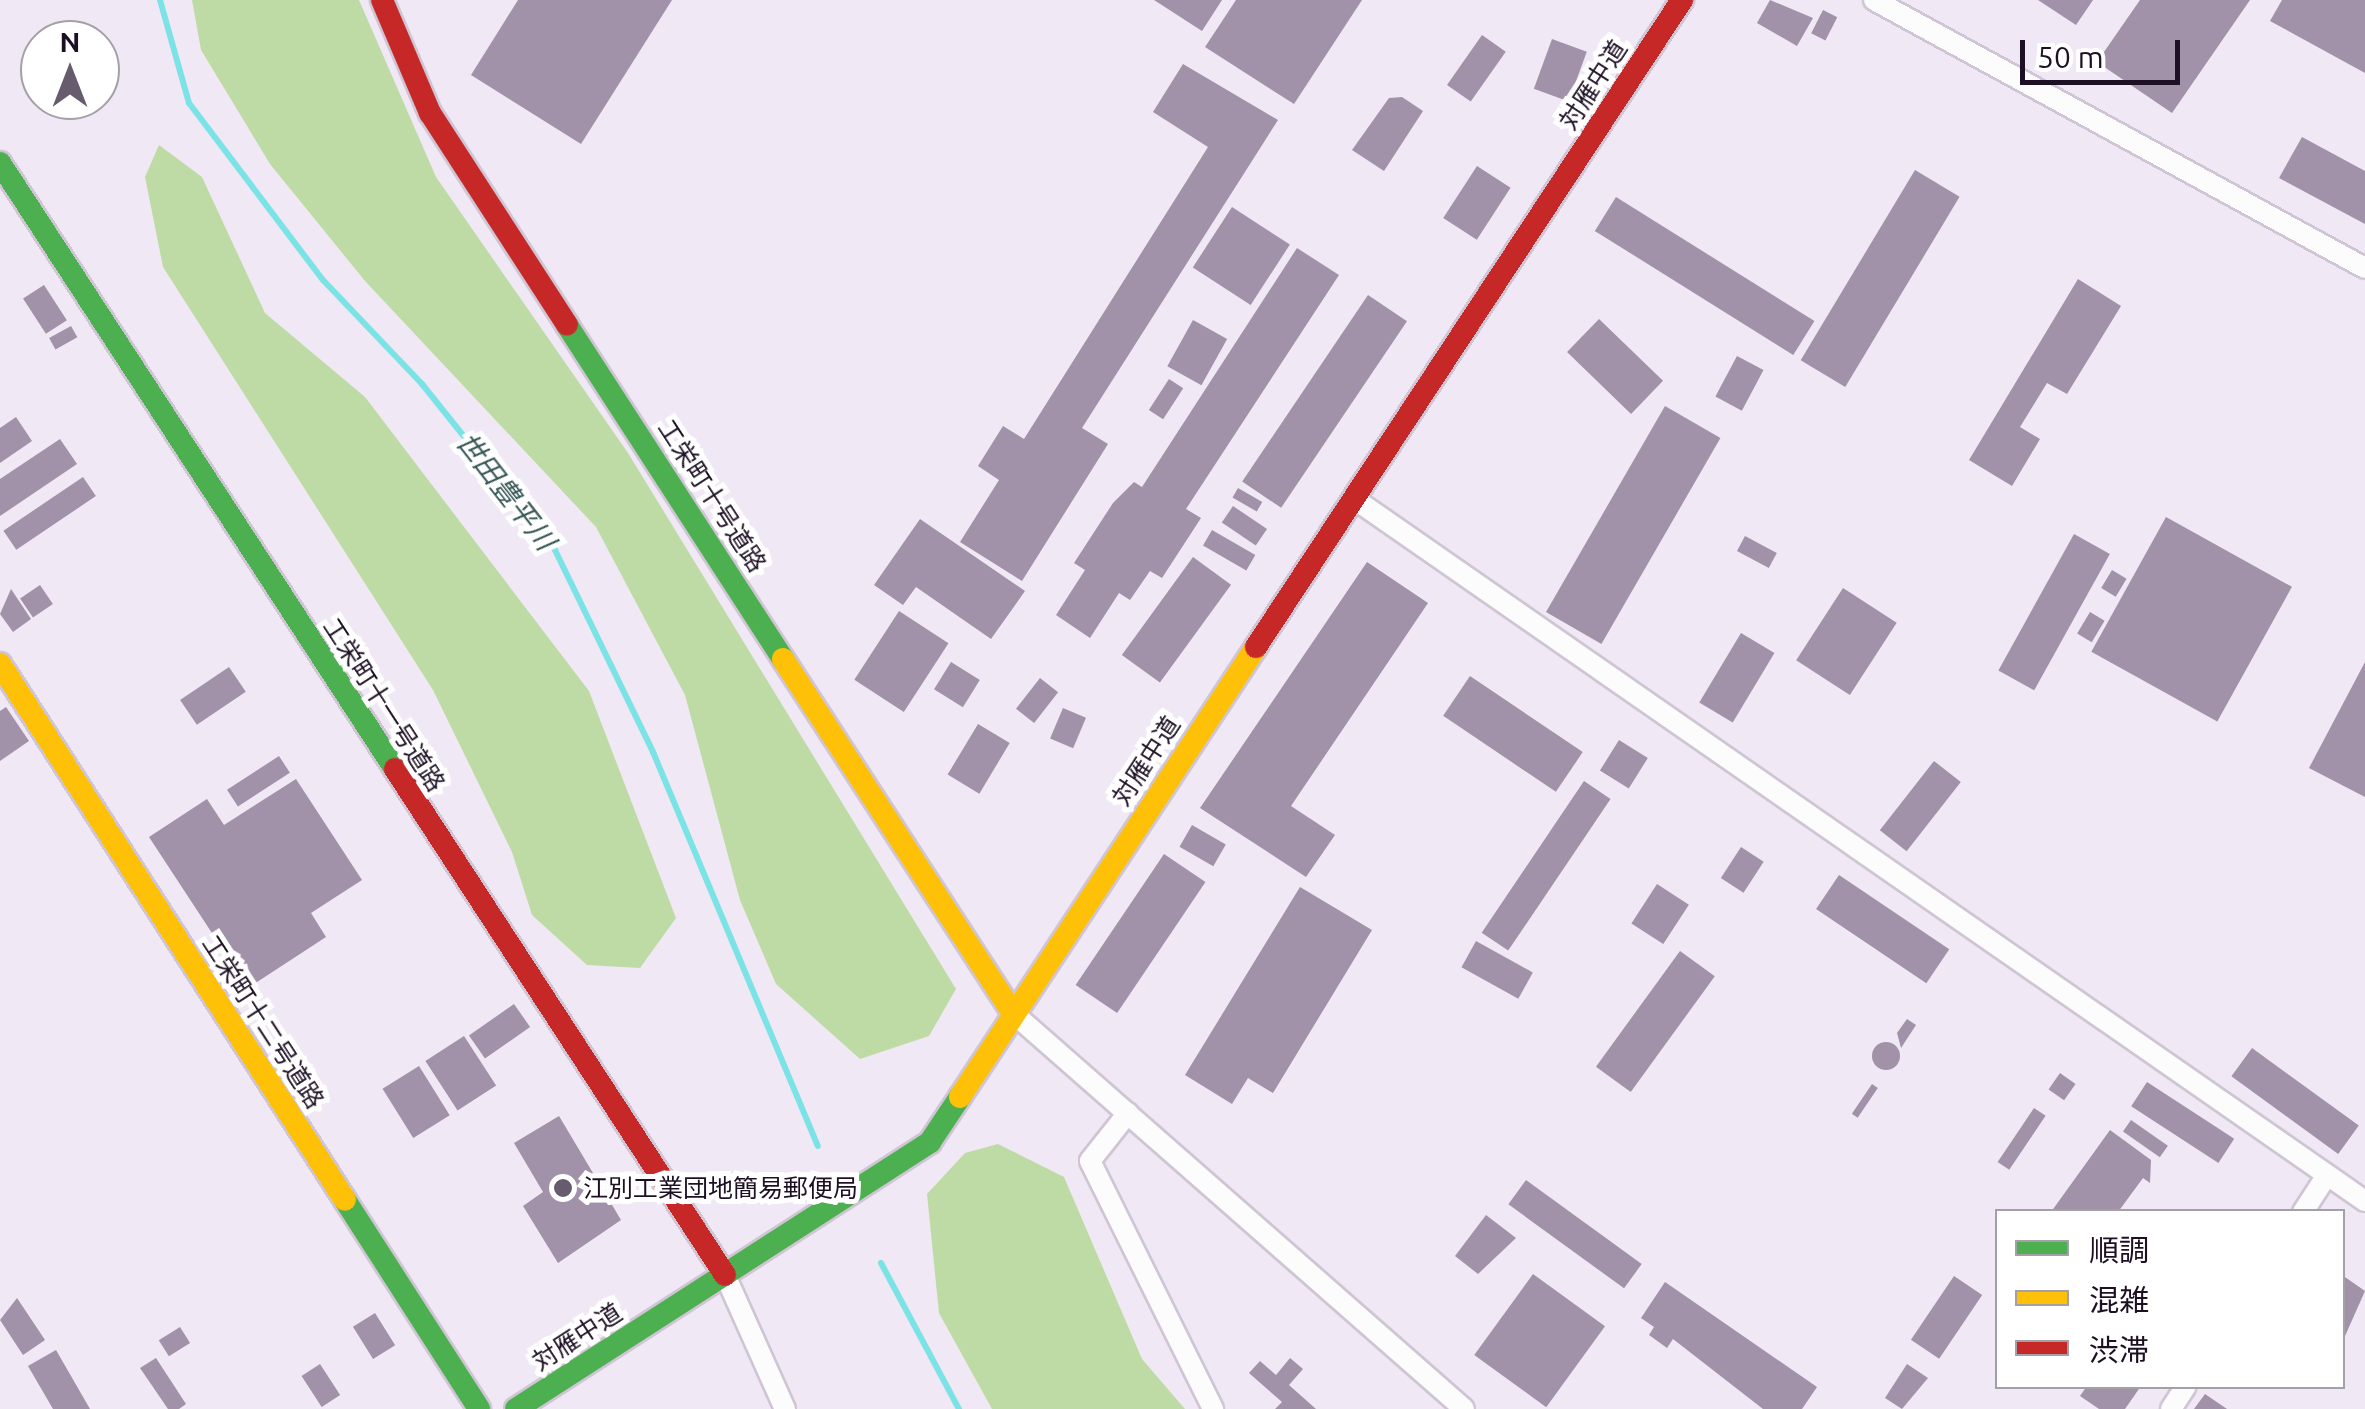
<!DOCTYPE html>
<meta charset="utf-8">
<style>
body{margin:0}
#map{position:relative;width:2365px;height:1409px;overflow:hidden;background:#f0e8f4;font-family:Ubuntu,"Noto Sans JP",sans-serif}
div>[style]{position:absolute}
.green>*{inset:0;background:#bedba6}
.stream>*{height:6px;margin:-3px;padding:0 3px;transform-origin:3px;border-radius:3px;background:#7be3e5}
.building>*{inset:0;background:#a191a9;transform-origin:0 0}
.round{border-radius:50%}
.roads{filter:drop-shadow(2px 0 #cfc5d4) drop-shadow(-2px 0 #cfc5d4) drop-shadow(0 2px #cfc5d4) drop-shadow(0 -2px #cfc5d4)}
.street>*{height:20px;margin:-10px;padding:0 10px;transform-origin:10px;border-radius:10px;background:#fdfcfd}
.fast>*{height:22px;margin:-11px;padding:0 11px;transform-origin:11px;border-radius:11px;background:#4caf50}
.slow>*{height:22px;margin:-11px;padding:0 11px;transform-origin:11px;border-radius:11px;background:#ffc107}
.jam>*{height:22px;margin:-11px;padding:0 11px;transform-origin:11px;border-radius:11px;background:#c62828}
.dots>*{width:28px;height:28px;translate:-50% -50%;box-sizing:border-box;border:5px solid #fff;border-radius:50%}
span{translate:-50% -50%;white-space:nowrap;text-align:center;line-height:1.15;-webkit-text-stroke:10px #fff;paint-order:stroke}
.street-label{font-size:25px;color:#1d1024}
.poi-label{font-size:25px;color:#1d1024}
.left{translate:0 -50%;text-align:left}
.water-label{font-size:28px;color:#345452;font-style:italic}
.legend{position:absolute;left:1995px;top:1209px;width:350px;height:180px;box-sizing:border-box;background:#fff;border:2px solid #a59fa7;margin:0;padding:12px 18px;list-style:none;font-size:30px;color:#1d1024}
.legend li{display:flex;align-items:center;gap:20px;height:50px}
.legend b{width:50px;border:2px solid #a59fa7}
.north{position:absolute;left:20px;top:20px;width:100px;height:100px;box-sizing:border-box;background:#fff;border:2px solid #a59fa7;border-radius:50%;rotate:0deg;font-size:28px;font-weight:700;line-height:40px;text-align:center;color:#1d1024}
.north::after{content:'';display:block;margin:auto;width:35px;height:45px;background:#675c6d;clip-path:polygon(50% 0,100% 100%,50% 72%,0 100%)}
.scale{position:absolute;left:2020px;top:40px;width:160px;height:45px;box-sizing:border-box;border:5px solid #1d1024;border-top:0;padding-left:12px;font-size:30px;line-height:35px;white-space:nowrap;color:#1d1024;-webkit-text-stroke:8px #fff;paint-order:stroke}
</style>
<div id="map">
<div class="green">
<div style="clip-path:polygon(192px 0,359px 0,436px 177px,628px 453px,956px 989px,929px 1036px,860px 1059px,776px 984px,740px 900px,685px 695px,596px 527px,365px 281px,270px 164px,201px 50px)"></div>
<div style="clip-path:polygon(159px 145px,202px 177px,265px 313px,365px 397px,589px 691px,676px 918px,640px 968px,587px 965px,532px 915px,512px 852px,433px 690px,163px 267px,145px 177px)"></div>
<div style="clip-path:polygon(998px 1144px,1064px 1177px,1142px 1359px,1185px 1409px,992px 1409px,939px 1313px,927px 1194px,965px 1153px)"></div>
</div>
<div class="stream">
<div style="left:160px;top:0;width:107px;rotate:74.3deg"></div>
<div style="left:189px;top:103px;width:222px;rotate:52.9deg"></div>
<div style="left:323px;top:280px;width:144px;rotate:46.4deg"></div>
<div style="left:422px;top:384px;width:213px;rotate:51.3deg"></div>
<div style="left:555px;top:550px;width:225px;rotate:64.1deg"></div>
<div style="left:653px;top:752px;width:427px;rotate:67.3deg"></div>
<div style="left:881px;top:1263px;width:166px;rotate:61.9deg"></div>
</div>
<div class="building">
<div style="clip-path:polygon(518px 0,672px 0,581px 144px,471px 75px)"></div>
<div style="clip-path:polygon(1154px 0,1222px 0,1202px 31px)"></div>
<div style="clip-path:polygon(1236px 0,1362px 0,1294px 104px,1205px 47px)"></div>
<div style="clip-path:polygon(1770px 0,1813px 18px,1797px 46px,1757px 23px)"></div>
<div style="clip-path:polygon(2038px 0,2093px 0,2076px 25px)"></div>
<div style="clip-path:polygon(2140px 0,2250px 0,2172px 113px,2097px 62px)"></div>
<div style="clip-path:polygon(2282px 0,2365px 0,2365px 73px,2270px 21px)"></div>
<div style="left:1823px;top:10px;width:16px;height:26px;rotate:27deg"></div>
<div style="left:1482px;top:35px;width:29px;height:61px;rotate:35deg"></div>
<div style="left:1552px;top:39px;width:37px;height:53px;rotate:20deg"></div>
<div style="clip-path:polygon(1183px 64px,1278px 120px,1082px 428px,1108px 444px,1022px 581px,960px 542px,999px 480px,978px 466px,1003px 426px,1024px 439px,1208px 147px,1153px 112px)"></div>
<div style="clip-path:polygon(1402px 97px,1423px 111px,1384px 171px,1352px 150px,1389px 98px)"></div>
<div style="clip-path:polygon(2302px 137px,2365px 171px,2365px 224px,2279px 178px)"></div>
<div style="left:1477px;top:166px;width:40px;height:62px;rotate:33deg"></div>
<div style="left:1915px;top:170px;width:52px;height:222px;rotate:31deg"></div>
<div style="left:1616px;top:197px;width:234px;height:40px;rotate:32deg"></div>
<div style="left:1232px;top:207px;width:69px;height:72px;rotate:33deg"></div>
<div style="clip-path:polygon(1297px 248px,1339px 275px,1186px 509px,1201px 518px,1162px 578px,1150px 571px,1130px 600px,1119px 593px,1090px 638px,1056px 615px,1085px 570px,1074px 563px,1113px 503px,1134px 482px,1142px 487px)"></div>
<div style="clip-path:polygon(2078px 279px,2121px 306px,2067px 394px,2047px 383px,2020px 427px,2040px 439px,2012px 486px,1969px 460px)"></div>
<div style="left:44px;top:285px;width:42px;height:25px;rotate:57deg"></div>
<div style="left:1368px;top:295px;width:47px;height:225px;rotate:34deg"></div>
<div style="left:1599px;top:319px;width:89px;height:46px;rotate:44deg"></div>
<div style="left:1193px;top:320px;width:39px;height:53px;rotate:29deg"></div>
<div style="left:71px;top:326px;width:13px;height:25px;rotate:61deg"></div>
<div style="left:1737px;top:356px;width:30px;height:46px;rotate:28deg"></div>
<div style="left:1169px;top:379px;width:17px;height:37px;rotate:33deg"></div>
<div style="left:1665px;top:406px;width:64px;height:238px;rotate:30deg"></div>
<div style="clip-path:polygon(16px 417px,32px 441px,0 463px,0 428px)"></div>
<div style="clip-path:polygon(60px 439px,77px 464px,0 516px,0 479px)"></div>
<div style="left:83px;top:477px;width:23px;height:96px;rotate:56deg"></div>
<div style="left:1238px;top:488px;width:28px;height:11px;rotate:30deg"></div>
<div style="left:1233px;top:506px;width:41px;height:20px;rotate:34deg"></div>
<div style="left:2166px;top:517px;width:144px;height:154px;rotate:29deg"></div>
<div style="clip-path:polygon(920px 519px,1025px 591px,991px 639px,916px 587px,903px 605px,874px 585px)"></div>
<div style="left:1212px;top:530px;width:50px;height:18px;rotate:30deg"></div>
<div style="left:2074px;top:534px;width:41px;height:156px;rotate:29deg"></div>
<div style="left:1745px;top:536px;width:36px;height:17px;rotate:28deg"></div>
<div style="left:1193px;top:557px;width:47px;height:121px;rotate:36deg"></div>
<div style="clip-path:polygon(1367px 562px,1428px 603px,1291px 806px,1335px 835px,1306px 877px,1200px 808px)"></div>
<div style="left:2112px;top:570px;width:17px;height:21px;rotate:31deg"></div>
<div style="left:40px;top:585px;width:23px;height:24px;rotate:56deg"></div>
<div style="left:1843px;top:588px;width:64px;height:86px;rotate:33deg"></div>
<div style="clip-path:polygon(11px 589px,31px 619px,13px 632px,0 614px)"></div>
<div style="left:899px;top:611px;width:59px;height:82px;rotate:33deg"></div>
<div style="left:2090px;top:612px;width:17px;height:25px;rotate:31deg"></div>
<div style="left:1741px;top:633px;width:39px;height:81px;rotate:31deg"></div>
<div style="left:951px;top:662px;width:34px;height:32px;rotate:32deg"></div>
<div style="clip-path:polygon(2365px 662px,2365px 797px,2309px 768px)"></div>
<div style="left:229px;top:667px;width:30px;height:59px;rotate:56deg"></div>
<div style="left:1470px;top:676px;width:136px;height:48px;rotate:34deg"></div>
<div style="left:1040px;top:678px;width:23px;height:39px;rotate:38deg"></div>
<div style="clip-path:polygon(6px 707px,29px 741px,0 761px,0 711px)"></div>
<div style="left:1063px;top:708px;width:25px;height:33px;rotate:23deg"></div>
<div style="left:978px;top:724px;width:37px;height:59px;rotate:31deg"></div>
<div style="left:1619px;top:740px;width:34px;height:36px;rotate:32deg"></div>
<div style="left:279px;top:756px;width:20px;height:62px;rotate:57deg"></div>
<div style="left:1934px;top:761px;width:34px;height:88px;rotate:38deg"></div>
<div style="clip-path:polygon(296px 779px,362px 880px,311px 913px,326px 937px,248px 988px,149px 837px,207px 799px,224px 825px)"></div>
<div style="left:1584px;top:781px;width:32px;height:183px;rotate:34deg"></div>
<div style="left:1192px;top:825px;width:39px;height:25px;rotate:30deg"></div>
<div style="left:1741px;top:847px;width:27px;height:37px;rotate:33deg"></div>
<div style="left:1164px;top:854px;width:50px;height:158px;rotate:34deg"></div>
<div style="left:1839px;top:875px;width:133px;height:41px;rotate:34deg"></div>
<div style="left:1657px;top:884px;width:38px;height:47px;rotate:33deg"></div>
<div style="clip-path:polygon(1300px 887px,1372px 930px,1273px 1093px,1248px 1078px,1232px 1104px,1185px 1075px)"></div>
<div style="left:1476px;top:941px;width:65px;height:30px;rotate:29deg"></div>
<div style="left:1680px;top:951px;width:43px;height:143px;rotate:36deg"></div>
<div style="left:514px;top:1004px;width:28px;height:55px;rotate:55deg"></div>
<div style="clip-path:polygon(1907px 1019px,1916px 1025px,1901px 1048px,1897px 1033px)"></div>
<div style="left:464px;top:1036px;width:59px;height:46px;rotate:57deg"></div>
<div class="round" style="left:1872px;top:1042px;width:28px;height:28px"></div>
<div style="left:2252px;top:1048px;width:132px;height:35px;rotate:36deg"></div>
<div style="left:419px;top:1066px;width:58px;height:43px;rotate:58deg"></div>
<div style="left:2060px;top:1073px;width:19px;height:20px;rotate:35deg"></div>
<div style="left:2147px;top:1082px;width:104px;height:29px;rotate:33deg"></div>
<div style="left:1872px;top:1084px;width:7px;height:36px;rotate:34deg"></div>
<div style="left:2034px;top:1108px;width:14px;height:65px;rotate:34deg"></div>
<div style="clip-path:polygon(559px 1116px,621px 1220px,558px 1263px,523px 1206px,543px 1192px,514px 1143px)"></div>
<div style="left:2131px;top:1120px;width:45px;height:14px;rotate:35deg"></div>
<div style="clip-path:polygon(2110px 1130px,2151px 1160px,2150px 1183px,2143px 1178px,2118px 1212px,2051px 1212px)"></div>
<div style="left:1526px;top:1180px;width:143px;height:30px;rotate:36deg"></div>
<div style="clip-path:polygon(1486px 1215px,1516px 1238px,1478px 1274px,1455px 1256px)"></div>
<div style="left:1533px;top:1274px;width:89px;height:100px;rotate:36deg"></div>
<div style="clip-path:polygon(2342px 1275px,2365px 1291px,2345px 1336px,2342px 1334px)"></div>
<div style="left:1954px;top:1276px;width:34px;height:77px;rotate:34deg"></div>
<div style="clip-path:polygon(1665px 1282px,1817px 1387px,1802px 1409px,1763px 1409px,1673px 1339px,1667px 1348px,1649px 1335px,1654px 1327px,1641px 1318px)"></div>
<div style="clip-path:polygon(17px 1298px,45px 1340px,23px 1355px,0 1320px)"></div>
<div style="left:375px;top:1313px;width:38px;height:26px;rotate:58deg"></div>
<div style="left:180px;top:1327px;width:19px;height:25px;rotate:58deg"></div>
<div style="clip-path:polygon(56px 1350px,90px 1409px,53px 1409px,28px 1366px)"></div>
<div style="clip-path:polygon(156px 1358px,186px 1404px,179px 1409px,168px 1409px,140px 1368px)"></div>
<div style="clip-path:polygon(1290px 1358px,1303px 1369px,1289px 1385px,1316px 1409px,1275px 1409px,1282px 1402px,1249px 1373px,1260px 1361px,1276px 1375px)"></div>
<div style="left:320px;top:1364px;width:37px;height:22px;rotate:57deg"></div>
<div style="clip-path:polygon(1907px 1364px,1928px 1378px,1902px 1409px,1885px 1398px)"></div>
<div style="clip-path:polygon(2087px 1386px,2141px 1386px,2125px 1409px,2099px 1409px,2080px 1396px)"></div>
<div style="clip-path:polygon(2205px 1394px,2227px 1409px,2194px 1409px)"></div>
</div>
<div class="roads">
<div class="street">
<div style="left:1874px;top:0;width:559px;rotate:28.63deg"></div>
<div style="left:1353px;top:498px;width:1232px;rotate:34.79deg"></div>
<div style="left:1013px;top:1013px;width:600px;rotate:41.28deg"></div>
<div style="left:1128px;top:1113px;width:61px;rotate:128.4deg"></div>
<div style="left:1090px;top:1161px;width:277px;rotate:63.6deg"></div>
<div style="left:2303px;top:1212px;width:44px;rotate:-57deg"></div>
<div style="left:725px;top:1275px;width:147px;rotate:65.9deg"></div>
<div style="left:2171px;top:1409px;width:27px;rotate:-57deg"></div>
</div>
<div class="fast">
<div style="left:0;top:163px;width:723px;rotate:56.9deg"></div>
<div style="left:567px;top:325px;width:398px;rotate:57.1deg"></div>
<div style="left:345px;top:1200px;width:248px;rotate:57.3deg"></div>
<div style="left:516px;top:1409px;width:493px;rotate:-32.8deg"></div>
<div style="left:930px;top:1142px;width:54px;rotate:-56.3deg"></div>
</div>
<div class="slow">
<div style="left:783px;top:659px;width:422px;rotate:57deg"></div>
<div style="left:0;top:664px;width:637px;rotate:57.23deg"></div>
<div style="left:960px;top:1097px;width:539px;rotate:-56.66deg"></div>
</div>
<div class="jam">
<div style="left:382px;top:0;width:123px;rotate:67deg"></div>
<div style="left:430px;top:113px;width:252px;rotate:57.1deg"></div>
<div style="left:1256px;top:647px;width:775px;rotate:-56.64deg"></div>
<div style="left:395px;top:769px;width:604px;rotate:56.89deg"></div>
</div>
</div>
<div class="dots">
<div style="left:563px;top:1188px;background:#675c6d"></div>
</div>
<div class="street-label">
<span style="left:1593px;top:85px;rotate:-57deg">対雁中道</span>
<span style="left:712px;top:496px;rotate:57deg">工栄町十号道路</span>
<span style="left:384px;top:705px;rotate:57deg">工栄町十一号道路</span>
<span style="left:1146px;top:761px;rotate:-57deg">対雁中道</span>
<span style="left:263px;top:1022px;rotate:57deg">工栄町十二号道路</span>
<span style="left:577px;top:1337px;rotate:-33deg">対雁中道</span>
</div>
<div class="poi-label">
<span class="left" style="left:583px;top:1188px">江別工業団地簡易郵便局</span>
</div>
<div class="water-label">
<span style="left:506px;top:491px;rotate:52deg">世田豊平川</span>
</div>
<ul class="legend">
<li><b style="height:12px;background:#4caf50"></b>順調</li>
<li><b style="height:12px;background:#ffc107"></b>混雑</li>
<li><b style="height:12px;background:#c62828"></b>渋滞</li>
</ul>
<div class="north">N</div>
<div class="scale">50 m</div>
</div>
